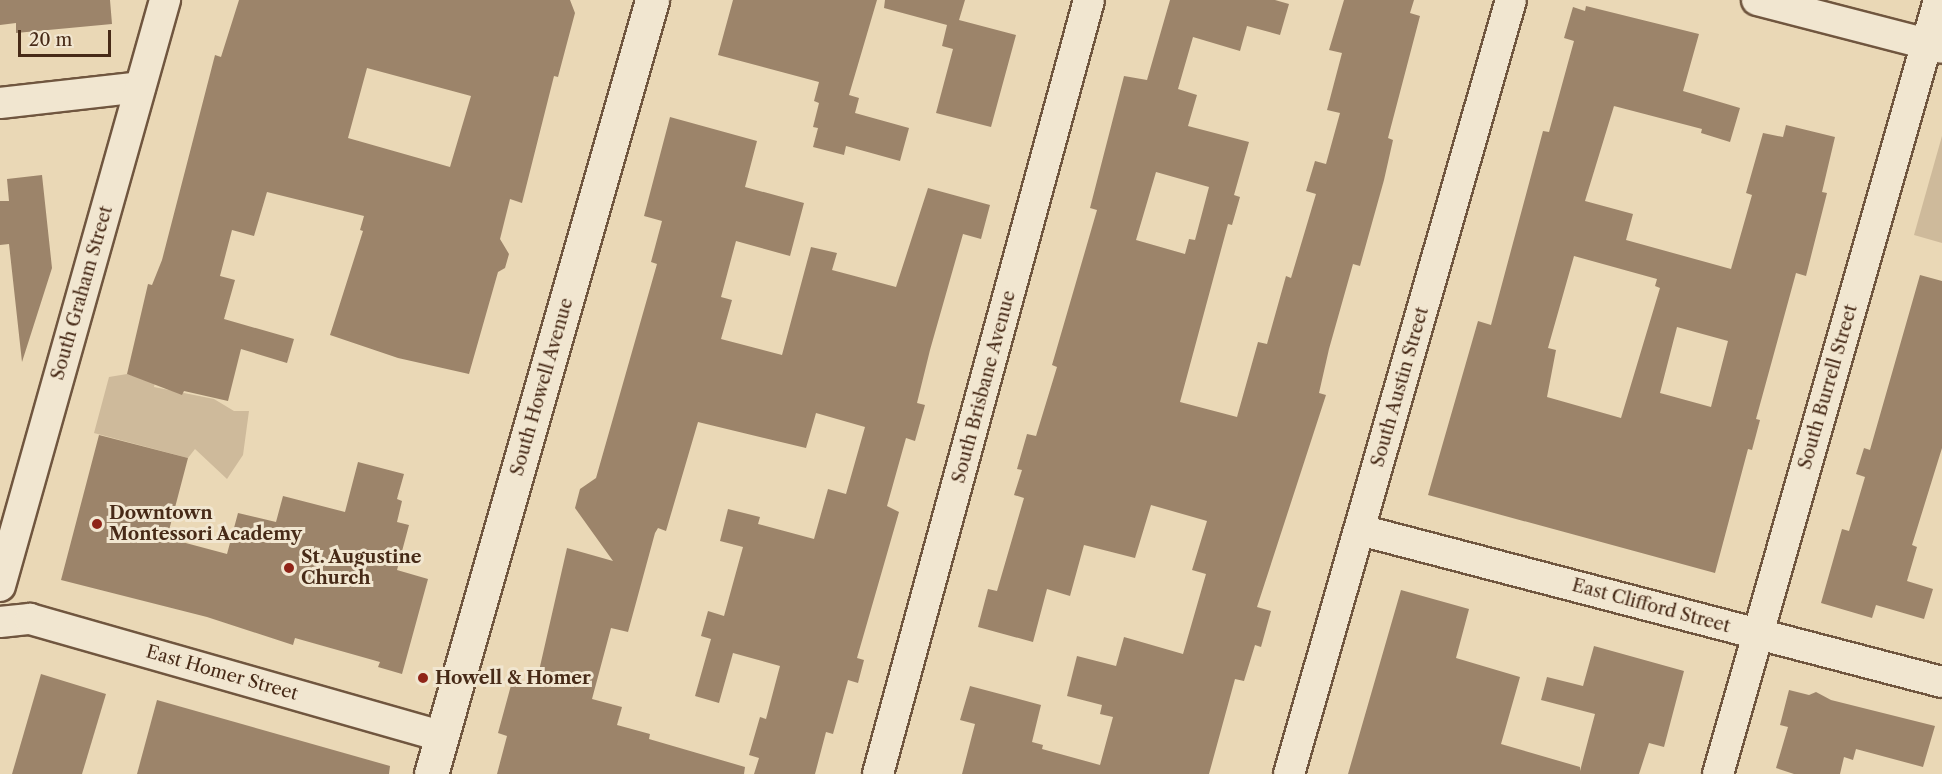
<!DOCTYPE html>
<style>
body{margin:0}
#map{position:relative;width:1942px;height:774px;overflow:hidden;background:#ead8b6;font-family:"Libre Caslon Text",serif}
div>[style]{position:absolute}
.green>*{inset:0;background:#ceba9b}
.building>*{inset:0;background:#9c846a}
.roads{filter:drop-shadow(2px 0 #70563f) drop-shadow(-2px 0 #70563f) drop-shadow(0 2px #70563f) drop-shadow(0 -2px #70563f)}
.minor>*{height:30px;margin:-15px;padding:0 15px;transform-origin:15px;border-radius:15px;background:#f1e6d0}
.tertiary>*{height:33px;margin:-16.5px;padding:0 16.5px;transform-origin:16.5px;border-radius:16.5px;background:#f1e6d0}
.dots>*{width:16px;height:16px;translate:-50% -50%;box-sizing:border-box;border:3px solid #f1e6d0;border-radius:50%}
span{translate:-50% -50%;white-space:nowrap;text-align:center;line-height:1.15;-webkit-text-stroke:6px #f1e6d0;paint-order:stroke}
.street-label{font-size:18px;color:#472a17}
.poi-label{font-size:18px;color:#472a17;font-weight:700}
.left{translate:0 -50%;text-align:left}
.scale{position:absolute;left:18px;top:30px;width:93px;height:27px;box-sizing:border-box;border:3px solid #472a17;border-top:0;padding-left:8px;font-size:18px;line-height:21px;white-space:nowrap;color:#472a17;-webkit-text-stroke:4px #f1e6d0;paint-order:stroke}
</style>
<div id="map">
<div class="green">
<div style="clip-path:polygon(1942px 136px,1942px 243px,1914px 235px)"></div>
<div style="clip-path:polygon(127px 374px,155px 382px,154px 387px,214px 399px,234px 411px,249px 411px,243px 455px,227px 479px,195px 449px,188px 458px,94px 433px,109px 377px)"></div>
</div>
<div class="building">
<div style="clip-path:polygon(0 0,110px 0,112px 24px,16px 33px,16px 23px,0 25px)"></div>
<div style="clip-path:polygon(evenodd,239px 0,570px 0,575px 13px,567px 43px,558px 77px,554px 76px,522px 203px,510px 199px,500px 239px,509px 254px,505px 268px,498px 272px,469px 374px,398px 358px,330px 335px,363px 231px,360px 230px,364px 216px,267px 192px,254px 236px,232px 230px,220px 276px,235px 280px,224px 319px,294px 339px,287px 363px,241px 349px,228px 401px,184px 391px,182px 395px,127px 374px,148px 284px,152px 285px,162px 260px,215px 55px,221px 57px,239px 0,367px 68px,471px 96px,450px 167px,348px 138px,367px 68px)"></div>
<div style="clip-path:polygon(733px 0,877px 0,849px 95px,859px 98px,855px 113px,909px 128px,900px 161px,846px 146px,844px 155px,813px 147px,818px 128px,813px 127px,819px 103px,814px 101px,819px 82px,718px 55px)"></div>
<div style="clip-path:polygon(885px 0,965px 0,959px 20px,1016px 35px,991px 127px,936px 113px,953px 49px,942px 46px,947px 25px,884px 8px)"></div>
<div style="clip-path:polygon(evenodd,1170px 0,1275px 0,1289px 4px,1280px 35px,1247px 26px,1240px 51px,1193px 37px,1178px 89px,1197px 95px,1188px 126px,1249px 142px,1234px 195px,1240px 197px,1232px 225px,1228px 224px,1180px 402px,1237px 417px,1258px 342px,1267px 344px,1286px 276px,1291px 278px,1316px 194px,1306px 191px,1315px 161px,1326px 164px,1340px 113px,1327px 110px,1342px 53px,1329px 50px,1344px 0,1414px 0,1410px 13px,1420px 16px,1388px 138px,1393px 140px,1384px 180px,1360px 266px,1353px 264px,1329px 349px,1319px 393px,1326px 395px,1257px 607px,1271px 611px,1261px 647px,1255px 645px,1244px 681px,1235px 679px,1209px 774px,962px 774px,975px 724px,960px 720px,970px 686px,1041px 705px,1032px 742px,1043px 745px,1042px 749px,1100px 765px,1113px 717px,1100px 714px,1102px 705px,1067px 696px,1077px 656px,1116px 666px,1124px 637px,1183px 654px,1206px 574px,1192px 570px,1207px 521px,1151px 505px,1135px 558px,1084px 545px,1070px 596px,1047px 589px,1033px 642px,978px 627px,988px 589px,997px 591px,1024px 498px,1014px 495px,1022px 470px,1017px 469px,1027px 434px,1036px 436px,1057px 367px,1052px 365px,1097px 210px,1090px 208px,1124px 76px,1147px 80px,1170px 0,1156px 172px,1209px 187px,1195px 240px,1189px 239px,1185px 254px,1136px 240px,1156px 172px)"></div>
<div style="clip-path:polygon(evenodd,1586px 6px,1699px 34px,1683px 91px,1740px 108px,1730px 142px,1701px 133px,1702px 129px,1614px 106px,1585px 201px,1633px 214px,1626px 240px,1731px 269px,1752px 195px,1746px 193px,1763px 133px,1783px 137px,1786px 125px,1835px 137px,1822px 192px,1827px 193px,1806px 276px,1796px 273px,1756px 419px,1760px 420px,1752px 450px,1748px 449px,1715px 573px,1428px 495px,1478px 321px,1491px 325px,1543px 131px,1549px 132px,1574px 41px,1564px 38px,1573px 7px,1585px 11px,1586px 6px,1574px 256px,1657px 279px,1655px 286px,1660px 288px,1621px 418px,1547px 397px,1556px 350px,1548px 348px,1574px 256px,1586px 6px,1677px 327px,1728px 341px,1711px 407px,1660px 393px,1677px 327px)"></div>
<div style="clip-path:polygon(670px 117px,757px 141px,745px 187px,804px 203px,790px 256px,736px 241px,721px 297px,732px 300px,721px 339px,782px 355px,811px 247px,837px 253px,832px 270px,896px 287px,928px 188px,990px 205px,981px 239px,963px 234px,930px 350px,917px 403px,925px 405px,915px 441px,906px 438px,887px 506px,899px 512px,857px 658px,864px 660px,858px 683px,848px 680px,833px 734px,826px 732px,815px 774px,754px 774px,759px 758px,749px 755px,760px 717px,766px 719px,780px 666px,733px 653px,719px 703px,695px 696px,711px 639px,701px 636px,708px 611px,724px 616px,743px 547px,720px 541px,728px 509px,760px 517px,758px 524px,814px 539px,828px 489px,846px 494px,865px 427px,816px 413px,806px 448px,698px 422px,666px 531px,658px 528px,655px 533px,628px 632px,611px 628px,592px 699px,622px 707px,617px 725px,650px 734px,649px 739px,745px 767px,744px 774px,497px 774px,507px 736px,498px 733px,513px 678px,536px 684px,567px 548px,613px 561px,575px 508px,580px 489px,596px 478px,657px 264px,651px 262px,662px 221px,644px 216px)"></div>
<div style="clip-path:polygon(42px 175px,52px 268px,22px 362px,9px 244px,0 245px,0 201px,9px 201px,7px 179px)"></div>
<div style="clip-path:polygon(1920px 275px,1942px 281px,1942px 448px,1912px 545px,1917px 547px,1907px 581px,1933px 589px,1924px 619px,1876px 605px,1872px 618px,1821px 603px,1842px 529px,1849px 531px,1865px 477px,1856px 474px,1864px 448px,1870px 450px)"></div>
<div style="clip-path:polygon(99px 435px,188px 458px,167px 538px,227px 554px,238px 513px,276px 522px,283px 496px,345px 512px,358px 462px,404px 474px,397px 499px,402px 501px,397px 522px,409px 525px,397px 570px,428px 579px,402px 674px,378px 667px,380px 662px,295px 638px,293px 645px,207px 617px,61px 580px)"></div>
<div style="clip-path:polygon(1401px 590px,1469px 609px,1456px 658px,1520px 677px,1501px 744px,1580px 767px,1580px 771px,1595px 714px,1541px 700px,1547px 677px,1583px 686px,1594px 646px,1684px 671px,1664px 747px,1649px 743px,1639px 774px,1348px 774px)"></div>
<div style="clip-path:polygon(41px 674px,106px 694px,82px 774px,12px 774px)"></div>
<div style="clip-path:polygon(1789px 690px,1809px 695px,1816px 692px,1831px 700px,1935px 726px,1923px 767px,1856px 749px,1853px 760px,1844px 757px,1840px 774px,1794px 774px,1776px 768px,1788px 727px,1780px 725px)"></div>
<div style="clip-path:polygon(157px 700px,390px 766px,389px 774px,137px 774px)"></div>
</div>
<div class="roads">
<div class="minor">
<div style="left:1757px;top:0;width:191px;rotate:14.5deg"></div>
<div style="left:0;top:103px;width:141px;rotate:-6.5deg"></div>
<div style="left:1360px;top:530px;width:602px;rotate:14.64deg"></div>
<div style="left:0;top:586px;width:609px;rotate:-74.27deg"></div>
<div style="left:0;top:622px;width:30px;rotate:-6deg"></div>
<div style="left:30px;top:619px;width:428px;rotate:15.9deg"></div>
<div style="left:878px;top:774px;width:802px;rotate:-74.75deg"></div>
<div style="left:1289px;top:774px;width:805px;rotate:-74deg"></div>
<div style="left:1718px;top:774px;width:805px;rotate:-74.06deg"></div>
</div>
<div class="tertiary">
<div style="left:431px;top:774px;width:805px;rotate:-74.06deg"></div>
</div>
</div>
<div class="dots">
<div style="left:97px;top:524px;background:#8f2418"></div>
<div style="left:289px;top:568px;background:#8f2418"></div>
<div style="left:423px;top:678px;background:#8f2418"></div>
</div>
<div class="street-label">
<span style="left:82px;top:293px;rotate:-74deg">South Graham Street</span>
<span style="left:542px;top:387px;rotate:-74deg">South Howell Avenue</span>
<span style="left:984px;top:387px;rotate:-75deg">South Brisbane Avenue</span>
<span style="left:1400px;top:387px;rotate:-74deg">South Austin Street</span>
<span style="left:1828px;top:387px;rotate:-74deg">South Burrell Street</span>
<span style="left:1651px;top:606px;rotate:15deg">East Clifford Street</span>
<span style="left:222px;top:673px;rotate:16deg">East Homer Street</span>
</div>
<div class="poi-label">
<span class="left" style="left:109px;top:524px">Downtown<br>Montessori Academy</span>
<span class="left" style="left:301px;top:568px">St. Augustine<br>Church</span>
<span class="left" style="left:435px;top:678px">Howell &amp; Homer</span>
</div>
<div class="scale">20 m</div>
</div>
